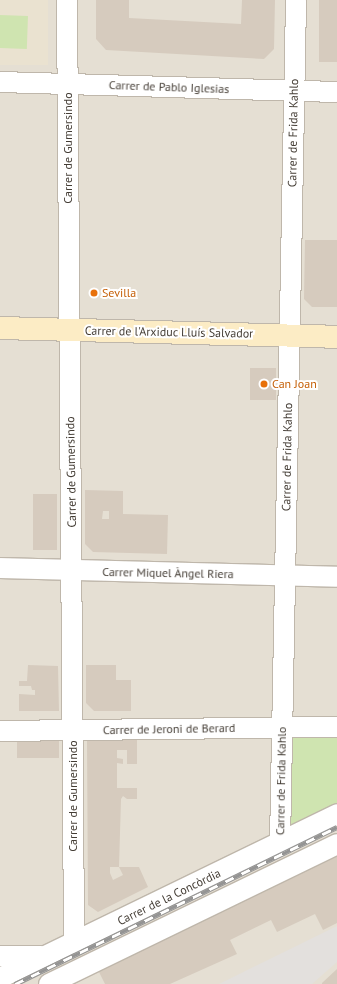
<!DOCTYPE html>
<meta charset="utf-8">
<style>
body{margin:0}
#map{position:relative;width:337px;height:984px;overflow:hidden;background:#f2ede5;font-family:"PT Sans",sans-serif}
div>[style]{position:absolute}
.residential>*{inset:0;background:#e5dfd3;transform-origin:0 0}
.education>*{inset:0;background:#eae2d0;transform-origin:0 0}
.green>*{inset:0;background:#cfe4b0;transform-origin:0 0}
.parking>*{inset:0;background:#e3e0dd}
.building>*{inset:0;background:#d6cbbe;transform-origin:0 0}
.roads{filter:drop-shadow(1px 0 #bfb7ab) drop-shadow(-1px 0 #bfb7ab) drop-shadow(0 1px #bfb7ab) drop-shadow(0 -1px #bfb7ab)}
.street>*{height:20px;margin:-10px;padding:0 10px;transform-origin:10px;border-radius:10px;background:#fff}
.secondary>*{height:22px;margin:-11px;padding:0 11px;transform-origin:11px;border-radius:11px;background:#fcecc5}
.rail>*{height:4.5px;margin-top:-2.25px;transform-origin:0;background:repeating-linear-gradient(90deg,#fff 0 9px,#949494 0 18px);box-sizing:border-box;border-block:1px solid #949494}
.dots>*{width:11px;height:11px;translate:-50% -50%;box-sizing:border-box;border:2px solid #fff;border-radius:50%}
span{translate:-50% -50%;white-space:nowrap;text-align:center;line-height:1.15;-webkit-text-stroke:4px #fff;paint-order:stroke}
.street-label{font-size:12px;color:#443d35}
.food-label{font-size:12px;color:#c56008}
.left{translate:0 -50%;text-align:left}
</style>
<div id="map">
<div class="residential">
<div style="left:0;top:0;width:337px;height:984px"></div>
</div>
<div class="education">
<div style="left:0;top:0;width:48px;height:65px"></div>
</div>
<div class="green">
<div style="left:0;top:15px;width:28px;height:33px;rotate:2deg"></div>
<div style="clip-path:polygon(337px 737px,337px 803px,290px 825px,291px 738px)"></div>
</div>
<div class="parking">
<div style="clip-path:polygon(337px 926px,337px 962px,312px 984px,219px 984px)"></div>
</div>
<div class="building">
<div style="clip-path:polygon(96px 0,129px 0,129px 18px,241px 24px,242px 0,275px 0,274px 49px,264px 59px,106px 50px,96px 39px)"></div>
<div style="left:319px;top:0;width:18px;height:62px"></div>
<div style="clip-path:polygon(305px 240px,337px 240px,337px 307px,312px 307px,304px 299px)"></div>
<div style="left:250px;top:368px;width:26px;height:32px"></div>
<div style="clip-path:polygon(evenodd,85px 490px,123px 491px,123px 514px,168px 515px,167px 554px,93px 552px,85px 544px,85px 490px,103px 511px,109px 511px,109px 519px,102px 519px,103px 511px)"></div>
<div style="left:33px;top:494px;width:24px;height:56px"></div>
<div style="clip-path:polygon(28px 665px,58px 666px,59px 711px,19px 711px,19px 694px,35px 695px,35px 690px,32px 690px,31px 686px,19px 686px,19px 681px,27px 681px)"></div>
<div style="clip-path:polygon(86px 665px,116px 665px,116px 680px,131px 680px,131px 711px,94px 711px,86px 703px)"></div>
<div style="left:59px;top:738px;width:20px;height:42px;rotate:90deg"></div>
<div style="clip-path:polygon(137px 738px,137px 764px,127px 764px,127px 750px,117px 750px,117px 758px,123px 759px,123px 764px,117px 763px,117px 788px,137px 788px,137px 799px,127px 799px,123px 796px,121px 799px,119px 867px,110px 867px,110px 873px,113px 880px,123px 875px,119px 867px,139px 867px,148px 887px,98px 912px,88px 905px,87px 739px)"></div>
<div style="clip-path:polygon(337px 853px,337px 923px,323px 930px,315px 914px,277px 932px,271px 920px,230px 940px,237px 954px,170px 984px,105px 984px,99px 972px)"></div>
<div style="clip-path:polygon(337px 969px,337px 984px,322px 984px,322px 983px)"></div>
</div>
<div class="roads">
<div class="street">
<div style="left:67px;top:0;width:943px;rotate:89.57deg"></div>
<div style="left:0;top:82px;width:337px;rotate:1.7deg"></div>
<div style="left:0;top:568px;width:337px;rotate:1.5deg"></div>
<div style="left:0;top:731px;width:337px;rotate:-0.7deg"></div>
<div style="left:280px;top:843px;width:843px;rotate:-88.91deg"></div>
<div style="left:0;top:956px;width:41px"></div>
<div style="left:0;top:978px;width:375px;rotate:-25.9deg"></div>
<div style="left:49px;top:984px;width:320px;rotate:-25.9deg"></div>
</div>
<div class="secondary">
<div style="left:0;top:328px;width:337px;rotate:1.5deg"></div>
</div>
</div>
<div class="rail">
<div style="left:15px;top:984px;width:358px;rotate:-26deg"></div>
</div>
<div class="dots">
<div style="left:94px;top:293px;background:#e8710a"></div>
<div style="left:264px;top:384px;background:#e8710a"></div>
</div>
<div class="street-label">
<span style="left:169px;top:87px;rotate:2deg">Carrer de Pablo Iglesias</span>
<span style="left:293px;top:133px;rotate:-89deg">Carrer de Frida Kahlo</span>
<span style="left:68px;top:148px;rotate:-90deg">Carrer de Gumersindo</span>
<span style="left:169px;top:332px;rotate:1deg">Carrer de l'Arxiduc Lluís Salvador</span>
<span style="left:287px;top:457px;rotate:-89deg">Carrer de Frida Kahlo</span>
<span style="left:71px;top:472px;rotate:-91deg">Carrer de Gumersindo</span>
<span style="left:168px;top:573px;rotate:1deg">Carrer Miquel Àngel Riera</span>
<span style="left:169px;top:729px;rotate:-1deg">Carrer de Jeroni de Berard</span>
<span style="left:281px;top:781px;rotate:-89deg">Carrer de Frida Kahlo</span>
<span style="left:73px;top:796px;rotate:-90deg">Carrer de Gumersindo</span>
<span style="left:169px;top:897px;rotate:-26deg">Carrer de la Concòrdia</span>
</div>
<div class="food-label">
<span class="left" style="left:102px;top:293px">Sevilla</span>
<span class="left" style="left:272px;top:384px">Can Joan</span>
</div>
</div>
